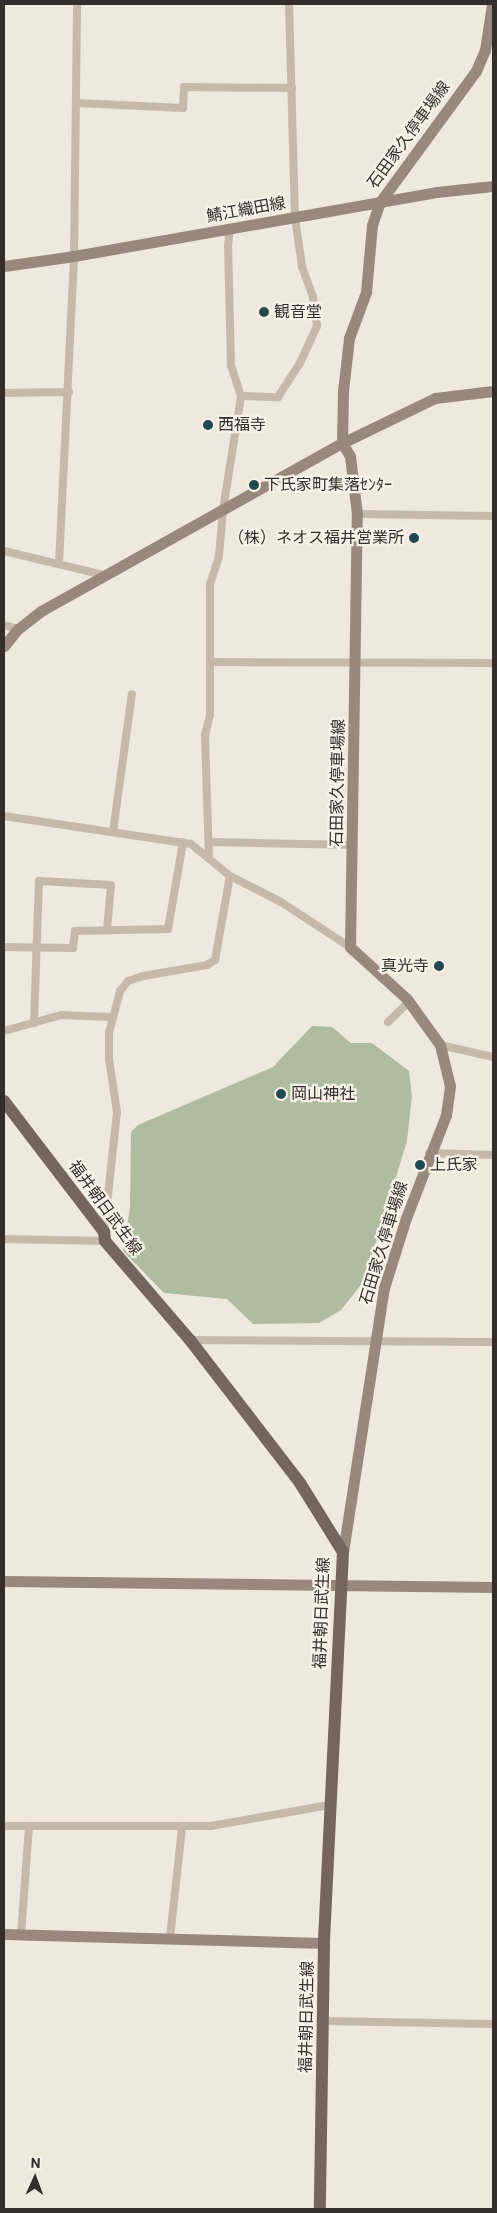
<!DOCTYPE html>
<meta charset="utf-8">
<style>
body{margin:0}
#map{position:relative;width:497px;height:2213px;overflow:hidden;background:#efe8dd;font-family:Roboto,"Noto Sans JP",sans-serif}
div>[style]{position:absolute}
.green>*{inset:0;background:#afbc9f}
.street>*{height:8px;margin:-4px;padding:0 4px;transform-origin:4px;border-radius:4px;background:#c5b9aa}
.secondary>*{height:11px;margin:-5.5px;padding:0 5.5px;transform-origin:5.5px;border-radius:5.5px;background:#99897c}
.primary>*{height:12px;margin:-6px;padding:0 6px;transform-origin:6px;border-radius:6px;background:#74665c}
.dots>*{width:14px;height:14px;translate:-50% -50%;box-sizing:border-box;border:2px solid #f7f2e9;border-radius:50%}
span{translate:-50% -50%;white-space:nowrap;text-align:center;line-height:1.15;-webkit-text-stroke:4.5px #f7f2e9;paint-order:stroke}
.street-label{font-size:16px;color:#342d29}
.poi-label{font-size:16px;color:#342d29}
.left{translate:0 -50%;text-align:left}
.right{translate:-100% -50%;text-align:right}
.frame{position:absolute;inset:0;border:5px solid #342d29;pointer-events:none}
.north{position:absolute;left:10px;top:2153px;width:50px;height:50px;-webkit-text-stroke:4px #f7f2e9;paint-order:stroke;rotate:2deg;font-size:14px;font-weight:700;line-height:20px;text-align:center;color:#342d29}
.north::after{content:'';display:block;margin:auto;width:18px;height:22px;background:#342d29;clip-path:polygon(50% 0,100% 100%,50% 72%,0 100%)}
</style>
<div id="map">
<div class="green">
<div style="clip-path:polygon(312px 1026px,332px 1027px,351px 1043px,372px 1043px,409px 1071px,412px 1096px,407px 1141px,364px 1281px,341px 1310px,319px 1323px,253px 1324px,227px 1299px,164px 1293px,123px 1251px,130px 1208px,131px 1132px,138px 1125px,273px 1067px)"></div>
</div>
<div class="street">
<div style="left:77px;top:103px;width:106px;rotate:2.7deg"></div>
<div style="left:183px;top:108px;width:21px;rotate:-87deg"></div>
<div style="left:184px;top:87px;width:108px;rotate:0.5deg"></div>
<div style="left:4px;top:393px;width:65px;rotate:-0.9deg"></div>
<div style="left:241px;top:396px;width:37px;rotate:2deg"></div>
<div style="left:278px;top:397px;width:40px;rotate:-57.1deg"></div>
<div style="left:300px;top:363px;width:41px;rotate:-65.3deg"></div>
<div style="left:317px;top:326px;width:29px;rotate:-98deg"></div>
<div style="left:313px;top:297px;width:33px;rotate:-110deg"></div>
<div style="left:302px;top:266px;width:49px;rotate:-98.3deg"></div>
<div style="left:295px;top:218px;width:214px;rotate:-91.6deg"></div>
<div style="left:357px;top:514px;width:136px;rotate:0.8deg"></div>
<div style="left:4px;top:551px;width:103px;rotate:13.5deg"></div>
<div style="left:59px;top:564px;width:308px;rotate:-87.2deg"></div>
<div style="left:74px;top:256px;width:252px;rotate:-89.3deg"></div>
<div style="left:4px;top:625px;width:15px;rotate:16deg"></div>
<div style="left:210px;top:662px;width:283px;rotate:0.2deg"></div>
<div style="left:4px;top:816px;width:189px;rotate:8.5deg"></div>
<div style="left:191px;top:844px;width:50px;rotate:39.4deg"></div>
<div style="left:230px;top:876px;width:57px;rotate:27deg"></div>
<div style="left:281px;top:902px;width:82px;rotate:33.1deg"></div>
<div style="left:113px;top:832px;width:139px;rotate:-82.2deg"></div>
<div style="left:209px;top:842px;width:144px;rotate:1.2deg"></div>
<div style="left:209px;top:858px;width:123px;rotate:-91.9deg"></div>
<div style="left:205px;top:735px;width:21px;rotate:-76deg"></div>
<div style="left:210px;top:715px;width:131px;rotate:-90deg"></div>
<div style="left:210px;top:584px;width:29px;rotate:-72deg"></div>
<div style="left:219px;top:556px;width:46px;rotate:-85deg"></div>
<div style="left:223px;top:510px;width:115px;rotate:-81deg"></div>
<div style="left:241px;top:396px;width:33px;rotate:-108deg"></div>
<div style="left:231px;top:365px;width:119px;rotate:-91.4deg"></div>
<div style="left:228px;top:246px;width:18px;rotate:-84deg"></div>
<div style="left:4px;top:947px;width:69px;rotate:0.8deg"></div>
<div style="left:73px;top:948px;width:17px;rotate:-83deg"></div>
<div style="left:75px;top:931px;width:93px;rotate:-1.2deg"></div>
<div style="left:168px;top:929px;width:88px;rotate:-80.2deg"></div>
<div style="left:388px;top:1022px;width:29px;rotate:-44deg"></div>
<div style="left:34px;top:1023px;width:142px;rotate:-88deg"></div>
<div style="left:39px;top:881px;width:72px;rotate:3.2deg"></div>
<div style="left:111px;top:885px;width:45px;rotate:95.1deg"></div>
<div style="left:4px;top:1031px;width:59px;rotate:-15.7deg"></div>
<div style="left:61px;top:1015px;width:50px;rotate:2.3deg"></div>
<div style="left:440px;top:1045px;width:54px;rotate:12.8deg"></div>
<div style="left:429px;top:1153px;width:64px;rotate:1.8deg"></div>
<div style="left:104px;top:1232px;width:121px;rotate:-83.8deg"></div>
<div style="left:117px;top:1112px;width:54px;rotate:-98.6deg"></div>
<div style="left:109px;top:1059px;width:26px;rotate:-90deg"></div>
<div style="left:109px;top:1033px;width:43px;rotate:-75.3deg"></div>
<div style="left:120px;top:991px;width:13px;rotate:-51deg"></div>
<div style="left:128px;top:981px;width:16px;rotate:-18deg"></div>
<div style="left:143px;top:976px;width:65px;rotate:-9.8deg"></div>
<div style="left:207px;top:965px;width:9px;rotate:-32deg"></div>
<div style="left:215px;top:960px;width:85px;rotate:-79.9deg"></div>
<div style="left:4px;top:1239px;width:101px;rotate:1.1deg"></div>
<div style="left:190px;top:1340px;width:303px;rotate:0.4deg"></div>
<div style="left:4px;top:1826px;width:207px"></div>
<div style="left:211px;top:1826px;width:120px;rotate:-10.1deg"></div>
<div style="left:21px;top:1935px;width:108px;rotate:-85.8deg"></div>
<div style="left:170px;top:1938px;width:112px;rotate:-83.8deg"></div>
<div style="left:323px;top:2021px;width:170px;rotate:1deg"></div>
</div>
<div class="secondary">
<div style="left:4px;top:266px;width:71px;rotate:-8.1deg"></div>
<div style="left:74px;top:256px;width:369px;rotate:-10deg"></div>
<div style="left:437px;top:192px;width:56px;rotate:-6.1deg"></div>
<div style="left:4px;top:646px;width:22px;rotate:-51deg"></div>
<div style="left:18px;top:629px;width:29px;rotate:-38deg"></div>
<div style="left:41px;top:611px;width:345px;rotate:-29.2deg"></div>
<div style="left:342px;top:443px;width:103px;rotate:-25.8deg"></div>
<div style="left:435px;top:398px;width:58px;rotate:-6.9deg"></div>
<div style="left:343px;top:1552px;width:267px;rotate:-81.2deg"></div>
<div style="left:384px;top:1288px;width:73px;rotate:-72.6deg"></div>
<div style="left:406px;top:1218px;width:110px;rotate:-68.8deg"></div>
<div style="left:446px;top:1115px;width:29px;rotate:-82deg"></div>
<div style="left:450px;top:1086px;width:42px;rotate:-103.7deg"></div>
<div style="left:440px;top:1045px;width:57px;rotate:-125.7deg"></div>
<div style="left:407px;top:999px;width:77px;rotate:-137.6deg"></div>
<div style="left:350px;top:947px;width:433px;rotate:-89.1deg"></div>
<div style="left:357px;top:514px;width:58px;rotate:-96.9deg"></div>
<div style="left:350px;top:456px;width:15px;rotate:-122deg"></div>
<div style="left:342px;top:443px;width:52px;rotate:-88.9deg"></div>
<div style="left:343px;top:391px;width:53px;rotate:-83.5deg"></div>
<div style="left:349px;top:338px;width:49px;rotate:-69.7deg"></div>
<div style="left:366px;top:292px;width:67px;rotate:-84.9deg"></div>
<div style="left:372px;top:225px;width:24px;rotate:-71deg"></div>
<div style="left:380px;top:202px;width:162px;rotate:-53.8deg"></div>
<div style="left:476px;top:71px;width:23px;rotate:-67deg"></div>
<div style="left:485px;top:50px;width:47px;rotate:-81.3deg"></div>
<div style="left:4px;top:1581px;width:489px;rotate:0.7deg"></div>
<div style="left:4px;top:1934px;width:320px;rotate:1.6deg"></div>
</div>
<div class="primary">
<div style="left:4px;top:1101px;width:165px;rotate:52.6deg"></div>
<div style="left:104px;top:1232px;width:9px;rotate:84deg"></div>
<div style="left:105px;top:1241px;width:130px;rotate:49.4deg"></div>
<div style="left:190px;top:1340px;width:180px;rotate:52.4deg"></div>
<div style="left:300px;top:1483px;width:81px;rotate:58.1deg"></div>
<div style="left:343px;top:1552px;width:391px;rotate:92.8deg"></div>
<div style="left:324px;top:1943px;width:266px;rotate:90.9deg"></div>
</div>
<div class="dots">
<div style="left:264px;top:312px;background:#234950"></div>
<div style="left:208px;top:425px;background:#234950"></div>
<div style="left:254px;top:485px;background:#234950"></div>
<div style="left:414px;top:538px;background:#234950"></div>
<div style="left:439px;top:966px;background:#234950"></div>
<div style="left:281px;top:1094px;background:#234950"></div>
<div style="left:420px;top:1165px;background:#234950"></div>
</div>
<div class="street-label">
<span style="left:409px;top:135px;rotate:-54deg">石田家久停車場線</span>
<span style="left:246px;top:210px;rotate:-10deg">鯖江織田線</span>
<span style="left:338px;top:783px;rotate:-89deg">石田家久停車場線</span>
<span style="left:105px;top:1208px;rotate:54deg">福井朝日武生線</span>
<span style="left:384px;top:1243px;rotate:-73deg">石田家久停車場線</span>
<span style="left:322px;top:1613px;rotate:-88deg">福井朝日武生線</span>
<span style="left:307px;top:2017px;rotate:-89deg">福井朝日武生線</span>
</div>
<div class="poi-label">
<span class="left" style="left:274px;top:312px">観音堂</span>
<span class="left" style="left:218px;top:425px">西福寺</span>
<span class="left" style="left:264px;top:485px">下氏家町集落ｾﾝﾀｰ</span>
<span class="right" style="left:404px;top:538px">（株）ネオス福井営業所</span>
<span class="right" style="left:429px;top:966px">真光寺</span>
<span class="left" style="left:291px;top:1094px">岡山神社</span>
<span class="left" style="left:430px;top:1165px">上氏家</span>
</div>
<div class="frame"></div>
<div class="north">N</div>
</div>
